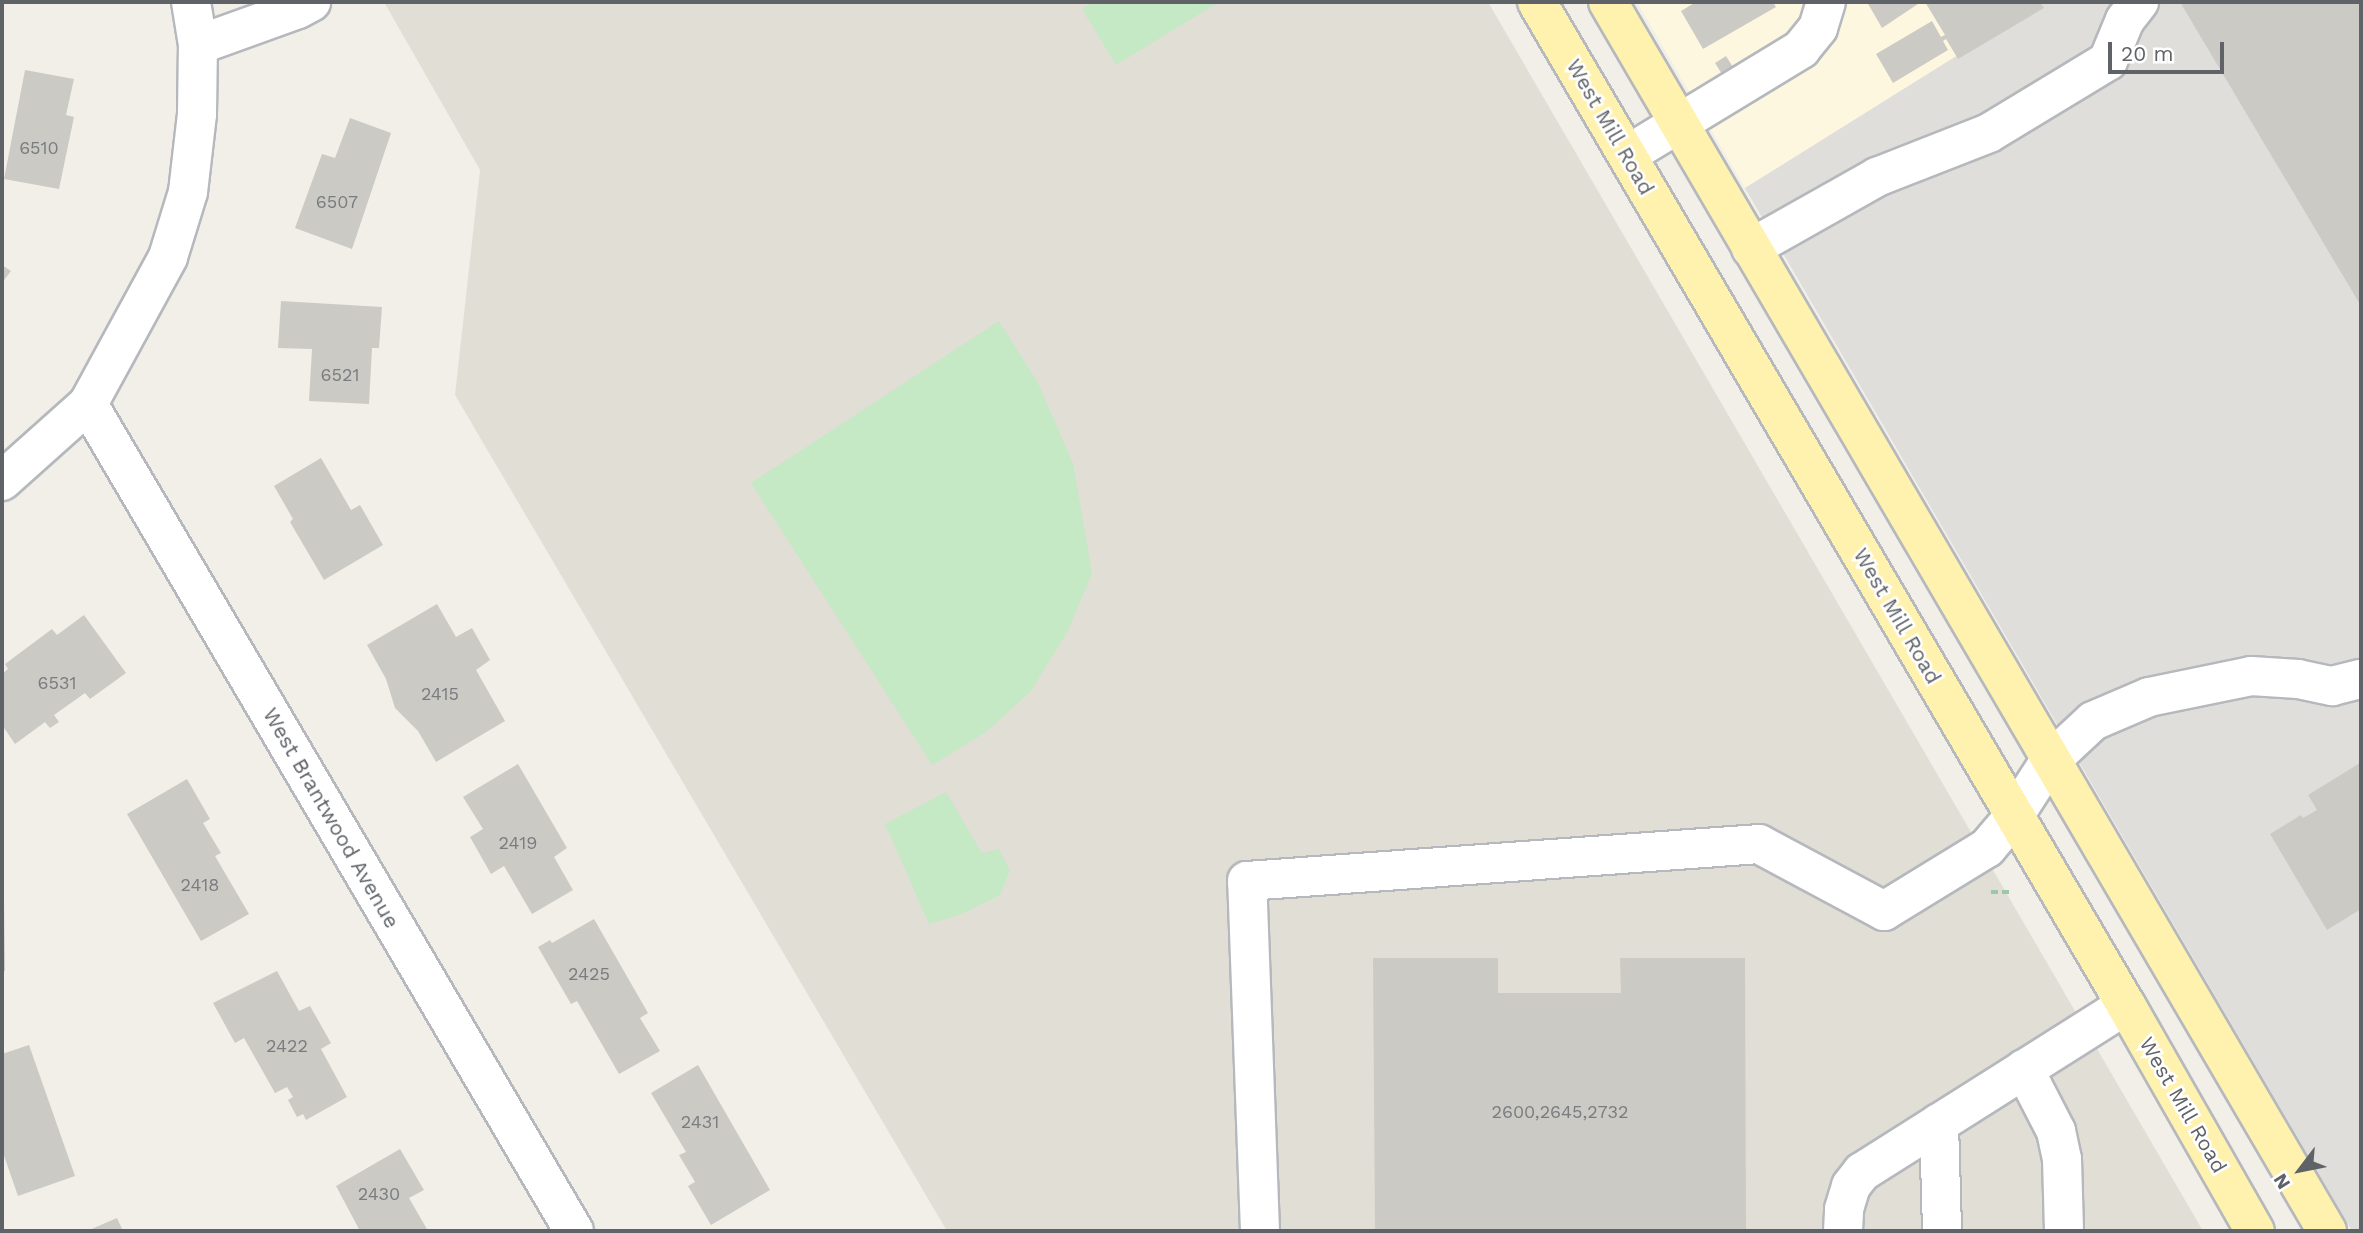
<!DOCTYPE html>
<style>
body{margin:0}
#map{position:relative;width:2363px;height:1233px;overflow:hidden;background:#f1efe8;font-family:"Work Sans",sans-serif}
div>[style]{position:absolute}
.commercial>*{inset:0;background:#fef7e0}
.industrial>*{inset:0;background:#e0deda}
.education>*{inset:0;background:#e1ded6}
.green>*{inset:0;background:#c5e8c5}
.building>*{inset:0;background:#cccac5;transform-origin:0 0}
.path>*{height:4.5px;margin-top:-2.25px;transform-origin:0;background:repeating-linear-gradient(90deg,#9cc7a9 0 7px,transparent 0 10.5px)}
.roads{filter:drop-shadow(2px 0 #b5b8bc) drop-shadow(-2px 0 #b5b8bc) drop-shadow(0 2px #b5b8bc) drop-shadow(0 -2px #b5b8bc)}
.minor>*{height:38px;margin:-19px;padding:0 19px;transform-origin:19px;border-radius:19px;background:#fff}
.major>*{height:38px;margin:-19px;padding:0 19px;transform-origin:19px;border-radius:19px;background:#fff2af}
span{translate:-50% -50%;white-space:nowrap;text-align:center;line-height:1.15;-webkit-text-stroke:5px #fff;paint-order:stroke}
.number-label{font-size:18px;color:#7a7d7f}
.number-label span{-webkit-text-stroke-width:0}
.street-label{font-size:21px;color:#5f6368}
.frame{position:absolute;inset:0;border:4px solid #5f6368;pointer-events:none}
.north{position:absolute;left:2265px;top:1135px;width:70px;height:70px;-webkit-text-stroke:5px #fff;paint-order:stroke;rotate:238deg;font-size:19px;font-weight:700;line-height:28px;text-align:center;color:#5f6368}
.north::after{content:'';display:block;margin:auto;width:24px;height:32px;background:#5f6368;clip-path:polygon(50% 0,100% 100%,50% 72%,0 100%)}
.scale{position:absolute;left:2108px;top:42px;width:116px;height:32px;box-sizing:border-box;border:4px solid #5f6368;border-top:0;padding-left:9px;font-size:21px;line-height:24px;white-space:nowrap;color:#5f6368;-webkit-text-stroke:5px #fff;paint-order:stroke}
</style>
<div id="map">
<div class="commercial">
<div style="clip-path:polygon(1637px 2px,2043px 2px,1745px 188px)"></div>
</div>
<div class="industrial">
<div style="clip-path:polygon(2043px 2px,2361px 2px,2361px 1231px,2352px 1231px,1745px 188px)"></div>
</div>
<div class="education">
<div style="clip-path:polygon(384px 2px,1488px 2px,2203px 1231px,947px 1231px,455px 395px,480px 170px)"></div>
</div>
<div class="green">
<div style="clip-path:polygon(1094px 2px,1219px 2px,1116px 65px,1082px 9px)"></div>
<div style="clip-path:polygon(999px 321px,1037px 381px,1073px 463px,1092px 573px,1068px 631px,1031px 691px,986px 732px,932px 765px,751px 483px)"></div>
<div style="clip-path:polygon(946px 792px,982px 853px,999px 849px,1010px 870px,1000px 895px,962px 914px,929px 924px,885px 824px)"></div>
</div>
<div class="building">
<div style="clip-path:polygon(1696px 2px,1773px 2px,1776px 7px,1703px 49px,1681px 11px)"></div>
<div style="clip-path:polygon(1867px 2px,1921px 2px,1882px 28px)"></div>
<div style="clip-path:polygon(1925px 2px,2040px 2px,2044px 8px,1958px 59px,1946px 39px,1943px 41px,1948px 50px,1893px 83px,1876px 54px,1932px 21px,1941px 37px,1945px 35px)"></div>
<div style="clip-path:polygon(2180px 2px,2361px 2px,2361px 306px)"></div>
<div style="left:1726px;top:56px;width:13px;height:13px;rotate:58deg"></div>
<div style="clip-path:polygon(25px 70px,74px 79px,66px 115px,74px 117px,59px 189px,4px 179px)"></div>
<div style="clip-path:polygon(350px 118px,391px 133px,352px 249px,295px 228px,322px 154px,335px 158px)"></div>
<div style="clip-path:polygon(2px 265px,11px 271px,2px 283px)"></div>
<div style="clip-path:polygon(281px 301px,382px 307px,379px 348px,372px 348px,369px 404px,309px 401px,312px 349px,278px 348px)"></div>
<div style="clip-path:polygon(321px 458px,351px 510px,360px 505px,383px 545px,324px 580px,290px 522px,293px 519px,274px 486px)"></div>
<div style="clip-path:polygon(437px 604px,456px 637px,472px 628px,490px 660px,476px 670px,505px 721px,436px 762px,418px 731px,395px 708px,386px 679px,367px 645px)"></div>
<div style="clip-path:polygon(84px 615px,126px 673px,90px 699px,85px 693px,54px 715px,59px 722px,50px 728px,45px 722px,15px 744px,2px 725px,2px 674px,8px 669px,5px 664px,52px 629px,57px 635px)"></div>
<div style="clip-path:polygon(2360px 763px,2361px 909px,2327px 930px,2270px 834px,2301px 815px,2303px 818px,2317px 810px,2308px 795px)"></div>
<div style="clip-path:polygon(518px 764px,567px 848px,554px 857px,573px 890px,532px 914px,504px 866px,491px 874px,470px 837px,483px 829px,463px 797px)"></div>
<div style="clip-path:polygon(187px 779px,210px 819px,203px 823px,221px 853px,215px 856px,249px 914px,201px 941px,127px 814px)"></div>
<div style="clip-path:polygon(2px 901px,4px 901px,5px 971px,2px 971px)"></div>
<div style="clip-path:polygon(594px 919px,648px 1013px,640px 1018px,660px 1051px,619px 1074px,577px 1001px,571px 1004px,538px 947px,550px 940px,552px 943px)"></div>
<div style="clip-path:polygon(1373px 958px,1498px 958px,1498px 993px,1621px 993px,1620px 958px,1745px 958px,1746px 1231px,1375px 1231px)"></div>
<div style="clip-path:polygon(277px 971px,299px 1011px,310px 1006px,331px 1043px,321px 1049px,347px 1097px,306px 1120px,303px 1114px,297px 1117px,288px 1100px,293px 1097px,287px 1087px,275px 1093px,244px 1038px,235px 1043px,213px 1003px)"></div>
<div style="clip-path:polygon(29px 1045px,75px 1176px,18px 1196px,2px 1150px,2px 1054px)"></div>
<div style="clip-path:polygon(698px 1065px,770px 1190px,711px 1225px,688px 1186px,695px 1182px,679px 1155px,686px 1152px,651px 1093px)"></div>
<div style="clip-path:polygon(400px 1149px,424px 1190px,409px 1198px,428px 1231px,360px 1231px,336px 1186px)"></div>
<div style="clip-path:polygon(117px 1218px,123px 1231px,87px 1231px)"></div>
</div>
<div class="path">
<div style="left:1991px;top:892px;width:20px"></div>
</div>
<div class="roads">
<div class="minor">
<div style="left:198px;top:45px;width:106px;rotate:-19.8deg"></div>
<div style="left:298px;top:9px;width:15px;rotate:-28deg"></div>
<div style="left:1627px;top:155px;width:204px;rotate:-31.3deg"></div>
<div style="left:1801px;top:49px;width:27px;rotate:-51deg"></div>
<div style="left:1818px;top:28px;width:27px;rotate:-73deg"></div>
<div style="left:1751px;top:248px;width:145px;rotate:-29.4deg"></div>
<div style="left:1877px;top:177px;width:120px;rotate:-21.4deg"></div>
<div style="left:1989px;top:133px;width:139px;rotate:-31.2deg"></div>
<div style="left:2108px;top:61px;width:44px;rotate:-67.5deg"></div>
<div style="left:2125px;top:20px;width:23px;rotate:-52deg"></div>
<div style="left:88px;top:404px;width:959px;rotate:59.56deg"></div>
<div style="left:2px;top:481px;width:115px;rotate:-41.8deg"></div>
<div style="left:88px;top:404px;width:167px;rotate:-61.4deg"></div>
<div style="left:168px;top:257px;width:68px;rotate:-72.9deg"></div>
<div style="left:188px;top:192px;width:79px;rotate:-83.4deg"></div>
<div style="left:197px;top:114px;width:69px;rotate:-89.2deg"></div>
<div style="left:198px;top:45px;width:44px;rotate:-99.2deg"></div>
<div style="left:2024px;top:1069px;width:70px;rotate:62.7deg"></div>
<div style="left:2056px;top:1131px;width:29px;rotate:78deg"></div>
<div style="left:2062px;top:1159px;width:72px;rotate:88.4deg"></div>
<div style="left:1939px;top:1123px;width:108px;rotate:88.4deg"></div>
<div style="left:1260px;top:1231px;width:350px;rotate:-92.1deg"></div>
<div style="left:1247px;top:881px;width:513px;rotate:-4.13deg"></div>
<div style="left:1759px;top:844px;width:142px;rotate:28.2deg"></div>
<div style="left:1884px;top:911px;width:121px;rotate:-31.5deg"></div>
<div style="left:1987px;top:848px;width:42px;rotate:-49.8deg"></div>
<div style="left:2014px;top:816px;width:64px;rotate:-57.1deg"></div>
<div style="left:2049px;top:762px;width:60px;rotate:-43deg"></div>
<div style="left:2093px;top:721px;width:61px;rotate:-23.2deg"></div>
<div style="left:2149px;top:697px;width:104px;rotate:-11.6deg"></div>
<div style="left:2251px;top:676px;width:47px;rotate:3.7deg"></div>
<div style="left:2298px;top:679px;width:35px;rotate:12deg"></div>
<div style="left:2332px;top:686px;width:30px;rotate:-14deg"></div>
<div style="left:1843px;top:1231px;width:22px;rotate:-87deg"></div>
<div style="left:1844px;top:1209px;width:24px;rotate:-73deg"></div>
<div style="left:1851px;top:1186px;width:18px;rotate:-52deg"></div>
<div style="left:1862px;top:1172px;width:312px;rotate:-32.3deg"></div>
</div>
<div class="major">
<div style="left:1537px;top:2px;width:1163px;rotate:59.58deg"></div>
<div style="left:2126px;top:1005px;width:260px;rotate:60.3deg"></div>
<div style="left:1608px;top:2px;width:1424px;rotate:59.67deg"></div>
</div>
</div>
<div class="number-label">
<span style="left:39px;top:148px">6510</span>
<span style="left:337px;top:202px">6507</span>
<span style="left:340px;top:375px">6521</span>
<span style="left:57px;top:683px">6531</span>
<span style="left:440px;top:694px">2415</span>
<span style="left:518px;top:843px">2419</span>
<span style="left:200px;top:885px">2418</span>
<span style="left:589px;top:974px">2425</span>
<span style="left:287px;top:1046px">2422</span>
<span style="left:1560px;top:1112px">2600,2645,2732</span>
<span style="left:700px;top:1122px">2431</span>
<span style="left:379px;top:1194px">2430</span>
</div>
<div class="street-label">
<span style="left:1610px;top:127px;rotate:60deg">West Mill Road</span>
<span style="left:1897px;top:616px;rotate:60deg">West Mill Road</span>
<span style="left:331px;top:818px;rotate:60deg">West Brantwood Avenue</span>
<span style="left:2183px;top:1105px;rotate:60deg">West Mill Road</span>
</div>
<div class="frame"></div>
<div class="north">N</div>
<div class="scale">20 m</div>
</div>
